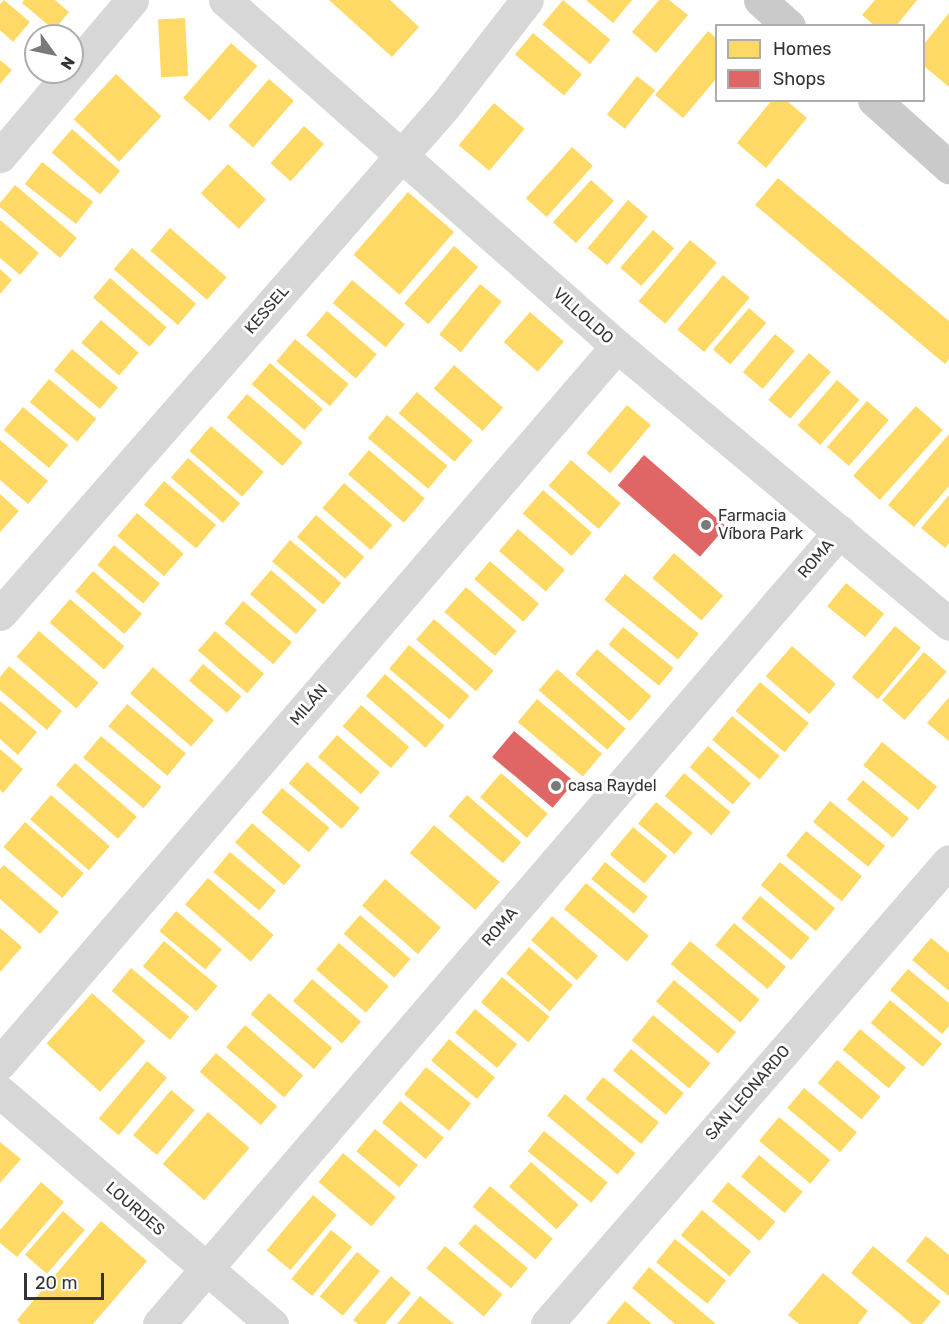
<!DOCTYPE html>
<meta charset="utf-8">
<style>
body{margin:0}
#map{position:relative;width:949px;height:1324px;overflow:hidden;background:#fff;font-family:Rubik,sans-serif}
div>[style]{position:absolute}
.homes>*{inset:0;background:#ffd966;transform-origin:0 0}
.shops>*{inset:0;background:#e06666;transform-origin:0 0}
.minor>*{height:33px;margin:-16.5px;padding:0 16.5px;transform-origin:16.5px;border-radius:16.5px;background:#d7d7d7}
.major>*{height:33px;margin:-16.5px;padding:0 16.5px;transform-origin:16.5px;border-radius:16.5px;background:#cacaca}
.dots>*{width:16px;height:16px;translate:-50% -50%;box-sizing:border-box;border:3px solid #fff;border-radius:50%}
span{translate:-50% -50%;white-space:nowrap;text-align:center;line-height:1.15;-webkit-text-stroke:6px #fff;paint-order:stroke}
.street-label{font-size:16px;color:#333}
.poi-label{font-size:16px;color:#333}
.left{translate:0 -50%;text-align:left}
.legend{position:absolute;left:715px;top:24px;width:210px;height:78px;box-sizing:border-box;background:#fff;border:2px solid #adadad;margin:0;padding:8px 10px;list-style:none;font-size:18px;color:#333}
.legend li{display:flex;align-items:center;gap:12px;height:30px}
.legend b{width:30px;border:2px solid #adadad}
.north{position:absolute;left:24px;top:24px;width:60px;height:60px;box-sizing:border-box;background:#fff;border:2px solid #adadad;border-radius:50%;rotate:123deg;font-size:16px;font-weight:700;line-height:24px;text-align:center;color:#333}
.north::after{content:'';display:block;margin:auto;width:21px;height:27px;background:#7a7a7a;clip-path:polygon(50% 0,100% 100%,50% 72%,0 100%)}
.scale{position:absolute;left:24px;top:1273px;width:80px;height:27px;box-sizing:border-box;border:3px solid #333;border-top:0;padding-left:8px;font-size:18px;line-height:21px;white-space:nowrap;color:#333;-webkit-text-stroke:4px #fff;paint-order:stroke}
</style>
<div id="map">
<div class="homes">
<div style="clip-path:polygon(4px 0,30px 22px,13px 42px,0 30px,0 4px)"></div>
<div style="clip-path:polygon(24px 0,55px 0,69px 12px,54px 30px,22px 3px)"></div>
<div style="clip-path:polygon(329px 0,390px 0,419px 27px,392px 57px)"></div>
<div style="left:563px;top:0;width:62px;height:32px;rotate:40deg"></div>
<div style="clip-path:polygon(586px 0,632px 0,613px 23px)"></div>
<div style="clip-path:polygon(659px 0,669px 0,688px 15px,656px 53px,632px 32px)"></div>
<div style="clip-path:polygon(875px 0,917px 0,896px 26px,875px 26px,862px 15px)"></div>
<div style="clip-path:polygon(949px 13px,949px 87px,924px 66px,924px 44px)"></div>
<div style="left:185px;top:18px;width:58px;height:27px;rotate:87deg"></div>
<div style="clip-path:polygon(708px 31px,716px 38px,716px 79px,683px 118px,655px 95px)"></div>
<div style="left:533px;top:33px;width:64px;height:28px;rotate:40deg"></div>
<div style="left:231px;top:43px;width:35px;height:73px;rotate:41deg"></div>
<div style="clip-path:polygon(0 60px,12px 70px,0 84px)"></div>
<div style="left:116px;top:74px;width:62px;height:62px;rotate:43deg"></div>
<div style="left:637px;top:76px;width:23px;height:49px;rotate:38deg"></div>
<div style="left:269px;top:79px;width:33px;height:62px;rotate:41deg"></div>
<div style="clip-path:polygon(772px 100px,786px 100px,807px 118px,766px 168px,737px 143px)"></div>
<div style="left:494px;top:103px;width:40px;height:55px;rotate:40deg"></div>
<div style="left:304px;top:126px;width:27px;height:50px;rotate:42deg"></div>
<div style="left:72px;top:129px;width:64px;height:31px;rotate:41deg"></div>
<div style="left:572px;top:147px;width:28px;height:69px;rotate:42deg"></div>
<div style="left:42px;top:162px;width:65px;height:28px;rotate:38deg"></div>
<div style="left:228px;top:164px;width:52px;height:40px;rotate:43deg"></div>
<div style="clip-path:polygon(778px 178px,949px 321px,949px 359px,945px 364px,755px 205px)"></div>
<div style="left:591px;top:180px;width:31px;height:57px;rotate:42deg"></div>
<div style="clip-path:polygon(15px 185px,77px 238px,60px 258px,0 207px,0 203px)"></div>
<div style="left:408px;top:192px;width:61px;height:83px;rotate:41deg"></div>
<div style="left:628px;top:200px;width:26px;height:63px;rotate:40deg"></div>
<div style="clip-path:polygon(0 220px,39px 253px,20px 275px,0 258px)"></div>
<div style="left:170px;top:228px;width:75px;height:30px;rotate:41deg"></div>
<div style="left:653px;top:230px;width:28px;height:50px;rotate:41deg"></div>
<div style="left:690px;top:240px;width:35px;height:80px;rotate:40deg"></div>
<div style="left:454px;top:246px;width:32px;height:76px;rotate:41deg"></div>
<div style="left:132px;top:248px;width:85px;height:28px;rotate:41deg"></div>
<div style="clip-path:polygon(0 269px,12px 280px,0 294px)"></div>
<div style="left:723px;top:275px;width:35px;height:71px;rotate:40deg"></div>
<div style="left:110px;top:278px;width:75px;height:26px;rotate:41deg"></div>
<div style="left:352px;top:280px;width:69px;height:30px;rotate:40deg"></div>
<div style="left:480px;top:284px;width:28px;height:65px;rotate:39deg"></div>
<div style="left:749px;top:308px;width:23px;height:55px;rotate:41deg"></div>
<div style="left:327px;top:311px;width:66px;height:32px;rotate:41deg"></div>
<div style="left:530px;top:312px;width:45px;height:40px;rotate:41deg"></div>
<div style="left:101px;top:320px;width:50px;height:30px;rotate:41deg"></div>
<div style="left:775px;top:334px;width:26px;height:50px;rotate:40deg"></div>
<div style="left:295px;top:339px;width:70px;height:29px;rotate:40deg"></div>
<div style="left:72px;top:349px;width:60px;height:28px;rotate:40deg"></div>
<div style="left:809px;top:353px;width:29px;height:62px;rotate:41deg"></div>
<div style="left:270px;top:363px;width:70px;height:28px;rotate:41deg"></div>
<div style="left:454px;top:365px;width:65px;height:31px;rotate:41deg"></div>
<div style="left:49px;top:379px;width:62px;height:30px;rotate:40deg"></div>
<div style="left:837px;top:380px;width:30px;height:60px;rotate:41deg"></div>
<div style="left:417px;top:392px;width:74px;height:28px;rotate:41deg"></div>
<div style="left:247px;top:394px;width:74px;height:31px;rotate:41deg"></div>
<div style="left:867px;top:401px;width:29px;height:61px;rotate:41deg"></div>
<div style="left:627px;top:405px;width:31px;height:63px;rotate:40deg"></div>
<div style="left:916px;top:406px;width:36px;height:94px;rotate:42deg"></div>
<div style="left:23px;top:407px;width:59px;height:30px;rotate:40deg"></div>
<div style="left:387px;top:415px;width:79px;height:30px;rotate:40deg"></div>
<div style="left:211px;top:426px;width:70px;height:33px;rotate:41deg"></div>
<div style="clip-path:polygon(949px 434px,949px 486px,914px 527px,888px 505px)"></div>
<div style="clip-path:polygon(0 440px,48px 481px,28px 504px,0 480px)"></div>
<div style="left:369px;top:450px;width:74px;height:32px;rotate:41deg"></div>
<div style="left:188px;top:458px;width:69px;height:26px;rotate:41deg"></div>
<div style="left:571px;top:460px;width:66px;height:34px;rotate:41deg"></div>
<div style="left:164px;top:481px;width:68px;height:31px;rotate:40deg"></div>
<div style="left:344px;top:483px;width:64px;height:33px;rotate:41deg"></div>
<div style="left:543px;top:490px;width:65px;height:31px;rotate:41deg"></div>
<div style="clip-path:polygon(0 494px,19px 511px,0 532px)"></div>
<div style="clip-path:polygon(949px 495px,949px 543px,945px 548px,921px 528px)"></div>
<div style="left:137px;top:513px;width:62px;height:30px;rotate:41deg"></div>
<div style="left:316px;top:515px;width:64px;height:29px;rotate:41deg"></div>
<div style="left:518px;top:529px;width:62px;height:29px;rotate:41deg"></div>
<div style="left:290px;top:540px;width:67px;height:28px;rotate:40deg"></div>
<div style="left:114px;top:545px;width:60px;height:26px;rotate:40deg"></div>
<div style="left:674px;top:553px;width:65px;height:33px;rotate:41deg"></div>
<div style="left:490px;top:561px;width:65px;height:24px;rotate:41deg"></div>
<div style="left:271px;top:570px;width:61px;height:32px;rotate:41deg"></div>
<div style="left:93px;top:571px;width:65px;height:27px;rotate:41deg"></div>
<div style="left:625px;top:574px;width:95px;height:33px;rotate:39deg"></div>
<div style="left:846px;top:583px;width:49px;height:30px;rotate:39deg"></div>
<div style="left:466px;top:587px;width:67px;height:33px;rotate:41deg"></div>
<div style="left:70px;top:599px;width:72px;height:31px;rotate:41deg"></div>
<div style="left:243px;top:601px;width:64px;height:29px;rotate:40deg"></div>
<div style="left:434px;top:619px;width:79px;height:27px;rotate:41deg"></div>
<div style="left:895px;top:626px;width:34px;height:67px;rotate:40deg"></div>
<div style="left:623px;top:627px;width:65px;height:23px;rotate:39deg"></div>
<div style="left:39px;top:631px;width:79px;height:34px;rotate:41deg"></div>
<div style="left:215px;top:631px;width:65px;height:26px;rotate:41deg"></div>
<div style="left:409px;top:645px;width:79px;height:31px;rotate:40deg"></div>
<div style="left:792px;top:646px;width:58px;height:40px;rotate:41deg"></div>
<div style="left:597px;top:649px;width:72px;height:33px;rotate:41deg"></div>
<div style="left:924px;top:652px;width:30px;height:64px;rotate:41deg"></div>
<div style="left:203px;top:664px;width:50px;height:22px;rotate:40deg"></div>
<div style="clip-path:polygon(9px 666px,62px 711px,47px 730px,0 690px,0 677px)"></div>
<div style="left:153px;top:667px;width:81px;height:35px;rotate:41deg"></div>
<div style="left:557px;top:669px;width:91px;height:28px;rotate:41deg"></div>
<div style="left:385px;top:674px;width:79px;height:29px;rotate:41deg"></div>
<div style="left:760px;top:682px;width:64px;height:38px;rotate:40deg"></div>
<div style="clip-path:polygon(949px 697px,949px 741px,927px 723px)"></div>
<div style="left:537px;top:699px;width:85px;height:30px;rotate:40deg"></div>
<div style="clip-path:polygon(0 701px,37px 732px,18px 755px,0 739px)"></div>
<div style="left:127px;top:704px;width:77px;height:29px;rotate:40deg"></div>
<div style="left:361px;top:705px;width:64px;height:28px;rotate:41deg"></div>
<div style="left:732px;top:716px;width:62px;height:31px;rotate:40deg"></div>
<div style="left:337px;top:735px;width:57px;height:29px;rotate:41deg"></div>
<div style="left:101px;top:736px;width:79px;height:28px;rotate:40deg"></div>
<div style="left:882px;top:742px;width:71px;height:30px;rotate:39deg"></div>
<div style="left:708px;top:746px;width:57px;height:28px;rotate:41deg"></div>
<div style="clip-path:polygon(0 749px,23px 769px,3px 793px,0 790px)"></div>
<div style="left:307px;top:762px;width:70px;height:28px;rotate:41deg"></div>
<div style="left:75px;top:763px;width:82px;height:29px;rotate:41deg"></div>
<div style="left:501px;top:773px;width:62px;height:32px;rotate:41deg"></div>
<div style="left:684px;top:773px;width:61px;height:30px;rotate:40deg"></div>
<div style="left:863px;top:780px;width:60px;height:25px;rotate:40deg"></div>
<div style="left:282px;top:788px;width:62px;height:32px;rotate:40deg"></div>
<div style="left:51px;top:795px;width:78px;height:32px;rotate:41deg"></div>
<div style="left:467px;top:795px;width:72px;height:28px;rotate:41deg"></div>
<div style="left:830px;top:801px;width:71px;height:27px;rotate:39deg"></div>
<div style="left:656px;top:802px;width:48px;height:28px;rotate:40deg"></div>
<div style="left:25px;top:822px;width:78px;height:33px;rotate:41deg"></div>
<div style="left:252px;top:823px;width:65px;height:26px;rotate:41deg"></div>
<div style="left:434px;top:825px;width:87px;height:37px;rotate:41deg"></div>
<div style="left:633px;top:827px;width:45px;height:36px;rotate:40deg"></div>
<div style="left:806px;top:831px;width:72px;height:32px;rotate:39deg"></div>
<div style="left:230px;top:852px;width:60px;height:26px;rotate:40deg"></div>
<div style="left:605px;top:862px;width:55px;height:22px;rotate:39deg"></div>
<div style="left:780px;top:862px;width:72px;height:30px;rotate:40deg"></div>
<div style="clip-path:polygon(4px 865px,59px 912px,40px 934px,0 899px,0 869px)"></div>
<div style="left:208px;top:878px;width:87px;height:35px;rotate:41deg"></div>
<div style="left:385px;top:879px;width:74px;height:35px;rotate:41deg"></div>
<div style="left:586px;top:883px;width:82px;height:34px;rotate:40deg"></div>
<div style="left:760px;top:896px;width:65px;height:29px;rotate:40deg"></div>
<div style="left:176px;top:911px;width:60px;height:26px;rotate:40deg"></div>
<div style="left:360px;top:915px;width:67px;height:25px;rotate:41deg"></div>
<div style="left:552px;top:916px;width:61px;height:32px;rotate:41deg"></div>
<div style="left:734px;top:923px;width:68px;height:29px;rotate:40deg"></div>
<div style="clip-path:polygon(0 928px,22px 947px,0 972px)"></div>
<div style="clip-path:polygon(931px 938px,949px 953px,949px 991px,912px 960px)"></div>
<div style="left:164px;top:941px;width:70px;height:33px;rotate:40deg"></div>
<div style="left:690px;top:941px;width:91px;height:30px;rotate:40deg"></div>
<div style="left:339px;top:943px;width:66px;height:35px;rotate:41deg"></div>
<div style="left:529px;top:947px;width:58px;height:35px;rotate:41deg"></div>
<div style="left:131px;top:968px;width:76px;height:30px;rotate:40deg"></div>
<div style="clip-path:polygon(908px 969px,949px 1003px,949px 1026px,942px 1034px,890px 990px)"></div>
<div style="left:502px;top:977px;width:62px;height:33px;rotate:40deg"></div>
<div style="left:312px;top:979px;width:65px;height:29px;rotate:41deg"></div>
<div style="left:674px;top:980px;width:81px;height:28px;rotate:40deg"></div>
<div style="left:92px;top:993px;width:72px;height:68px;rotate:42deg"></div>
<div style="left:269px;top:993px;width:84px;height:28px;rotate:41deg"></div>
<div style="left:890px;top:1000px;width:68px;height:30px;rotate:40deg"></div>
<div style="left:475px;top:1009px;width:55px;height:31px;rotate:40deg"></div>
<div style="left:653px;top:1015px;width:75px;height:33px;rotate:40deg"></div>
<div style="left:245px;top:1025px;width:77px;height:29px;rotate:41deg"></div>
<div style="left:860px;top:1029px;width:60px;height:27px;rotate:40deg"></div>
<div style="left:449px;top:1039px;width:60px;height:28px;rotate:40deg"></div>
<div style="left:631px;top:1049px;width:69px;height:28px;rotate:40deg"></div>
<div style="left:216px;top:1053px;width:81px;height:25px;rotate:41deg"></div>
<div style="left:837px;top:1060px;width:57px;height:30px;rotate:40deg"></div>
<div style="left:147px;top:1061px;width:26px;height:75px;rotate:40deg"></div>
<div style="left:426px;top:1067px;width:58px;height:35px;rotate:39deg"></div>
<div style="left:603px;top:1077px;width:72px;height:28px;rotate:39deg"></div>
<div style="left:804px;top:1088px;width:69px;height:26px;rotate:40deg"></div>
<div style="left:171px;top:1090px;width:31px;height:59px;rotate:40deg"></div>
<div style="left:565px;top:1094px;width:92px;height:28px;rotate:40deg"></div>
<div style="left:400px;top:1101px;width:57px;height:28px;rotate:40deg"></div>
<div style="left:208px;top:1112px;width:55px;height:69px;rotate:41deg"></div>
<div style="left:779px;top:1117px;width:67px;height:31px;rotate:40deg"></div>
<div style="left:375px;top:1129px;width:56px;height:29px;rotate:40deg"></div>
<div style="left:544px;top:1131px;width:82px;height:26px;rotate:39deg"></div>
<div style="clip-path:polygon(0 1142px,21px 1159px,0 1183px)"></div>
<div style="left:343px;top:1153px;width:69px;height:38px;rotate:40deg"></div>
<div style="left:759px;top:1155px;width:57px;height:28px;rotate:40deg"></div>
<div style="left:531px;top:1162px;width:64px;height:33px;rotate:42deg"></div>
<div style="clip-path:polygon(41px 1182px,64px 1202px,17px 1257px,0 1243px,0 1230px)"></div>
<div style="left:728px;top:1182px;width:62px;height:25px;rotate:40deg"></div>
<div style="left:490px;top:1186px;width:82px;height:27px;rotate:40deg"></div>
<div style="left:313px;top:1195px;width:31px;height:72px;rotate:40deg"></div>
<div style="left:702px;top:1210px;width:64px;height:33px;rotate:40deg"></div>
<div style="left:63px;top:1211px;width:29px;height:58px;rotate:41deg"></div>
<div style="clip-path:polygon(101px 1221px,147px 1261px,93px 1324px,21px 1324px,17px 1320px)"></div>
<div style="left:475px;top:1224px;width:69px;height:26px;rotate:40deg"></div>
<div style="left:331px;top:1230px;width:27px;height:63px;rotate:39deg"></div>
<div style="clip-path:polygon(926px 1236px,949px 1255px,949px 1296px,906px 1261px)"></div>
<div style="left:675px;top:1239px;width:66px;height:30px;rotate:39deg"></div>
<div style="left:445px;top:1246px;width:75px;height:29px;rotate:40deg"></div>
<div style="clip-path:polygon(873px 1246px,941px 1302px,922px 1324px,912px 1324px,851px 1273px)"></div>
<div style="left:357px;top:1252px;width:30px;height:58px;rotate:40deg"></div>
<div style="clip-path:polygon(649px 1267px,716px 1324px,675px 1324px,632px 1288px)"></div>
<div style="clip-path:polygon(823px 1273px,868px 1311px,858px 1324px,799px 1324px,788px 1315px)"></div>
<div style="clip-path:polygon(391px 1276px,411px 1293px,385px 1324px,358px 1324px,353px 1320px)"></div>
<div style="clip-path:polygon(420px 1296px,454px 1324px,397px 1324px)"></div>
<div style="clip-path:polygon(625px 1301px,652px 1324px,606px 1324px)"></div>
</div>
<div class="shops">
<div style="left:644px;top:455px;width:109px;height:40px;rotate:41deg"></div>
<div style="left:514px;top:731px;width:79px;height:34px;rotate:40deg"></div>
</div>
<div class="minor">
<div style="left:225px;top:0;width:523px;rotate:41.43deg"></div>
<div style="left:617px;top:346px;width:433px;rotate:39.9deg"></div>
<div style="left:72px;top:71px;width:93px;rotate:-49.8deg"></div>
<div style="left:0;top:156px;width:110px;rotate:-49.8deg"></div>
<div style="left:0;top:614px;width:674px;rotate:-48.79deg"></div>
<div style="left:444px;top:107px;width:135px;rotate:-52.2deg"></div>
<div style="left:0;top:1063px;width:946px;rotate:-49.29deg"></div>
<div style="left:0;top:1092px;width:358px;rotate:40.5deg"></div>
<div style="left:159px;top:1324px;width:1045px;rotate:-49.35deg"></div>
<div style="left:547px;top:1324px;width:613px;rotate:-49.03deg"></div>
</div>
<div class="major">
<div style="left:760px;top:0;width:39px;rotate:42deg"></div>
<div style="left:874px;top:100px;width:101px;rotate:41.8deg"></div>
</div>
<div class="dots">
<div style="left:706px;top:525px;background:#7a7a7a"></div>
<div style="left:556px;top:786px;background:#7a7a7a"></div>
</div>
<div class="street-label">
<span style="left:267px;top:310px;rotate:-49deg">KESSEL</span>
<span style="left:583px;top:316px;rotate:42deg">VILLOLDO</span>
<span style="left:816px;top:559px;rotate:-49deg">ROMA</span>
<span style="left:309px;top:705px;rotate:-49deg">MILÁN</span>
<span style="left:500px;top:927px;rotate:-49deg">ROMA</span>
<span style="left:748px;top:1093px;rotate:-49deg">SAN LEONARDO</span>
<span style="left:135px;top:1209px;rotate:41deg">LOURDES</span>
</div>
<div class="poi-label">
<span class="left" style="left:718px;top:525px">Farmacia<br>Víbora Park</span>
<span class="left" style="left:568px;top:786px">casa Raydel</span>
</div>
<ul class="legend">
<li><b style="height:16px;background:#ffd966"></b>Homes</li>
<li><b style="height:16px;background:#e06666"></b>Shops</li>
</ul>
<div class="north">N</div>
<div class="scale">20 m</div>
</div>
